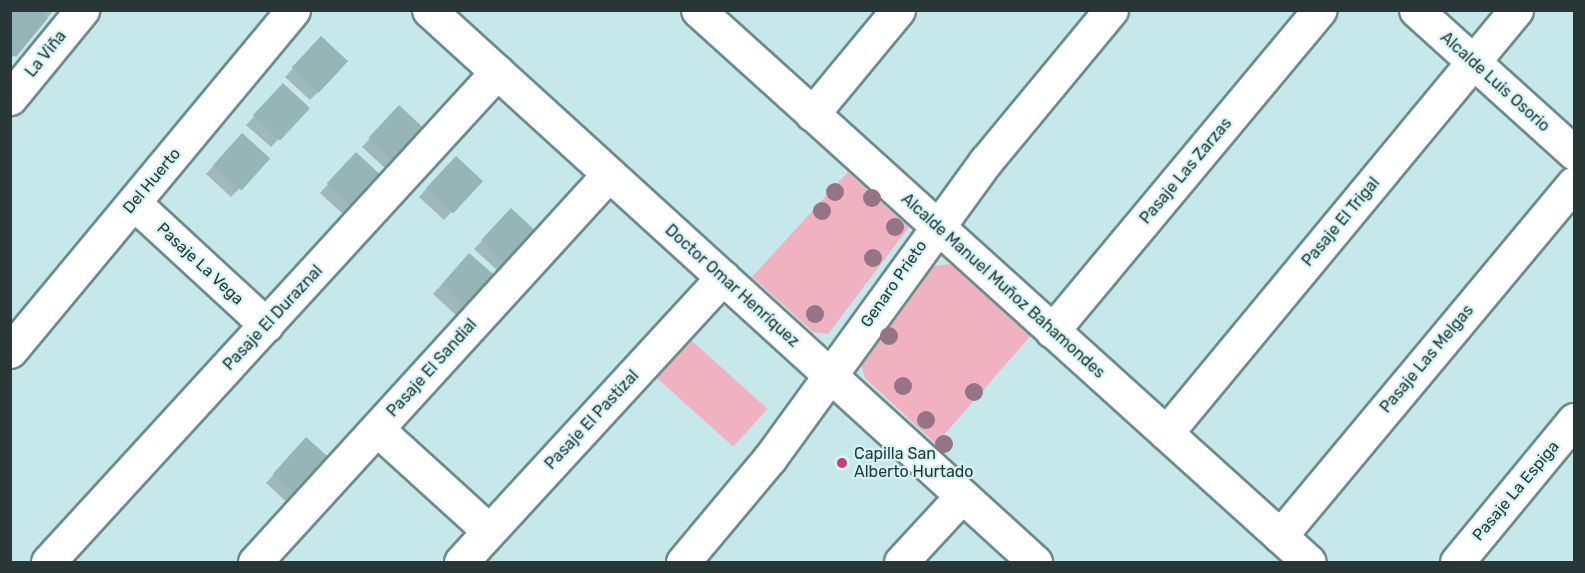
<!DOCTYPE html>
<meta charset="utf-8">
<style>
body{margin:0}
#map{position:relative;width:1585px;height:573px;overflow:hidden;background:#c7e8ea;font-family:Rubik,sans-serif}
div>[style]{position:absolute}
.green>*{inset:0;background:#f0b2c0;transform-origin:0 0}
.shadow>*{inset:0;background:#0003}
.building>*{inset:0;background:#95b5b7;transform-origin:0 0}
.roads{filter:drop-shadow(2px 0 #6c8b8d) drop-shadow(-2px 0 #6c8b8d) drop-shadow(0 2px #6c8b8d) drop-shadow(0 -2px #6c8b8d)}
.minor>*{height:33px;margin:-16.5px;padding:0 16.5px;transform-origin:16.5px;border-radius:16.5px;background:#fff}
.trees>*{width:18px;height:18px;margin:-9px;border-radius:50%;background:#957486}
.dots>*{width:16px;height:16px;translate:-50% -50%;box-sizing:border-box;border:3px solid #d4f5f7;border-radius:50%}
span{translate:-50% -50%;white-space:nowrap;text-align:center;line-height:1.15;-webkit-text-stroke:4.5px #d4f5f7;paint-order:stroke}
.street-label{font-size:16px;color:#293636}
.poi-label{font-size:16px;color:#293636}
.left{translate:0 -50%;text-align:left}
.frame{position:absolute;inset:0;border:12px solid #293636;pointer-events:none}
</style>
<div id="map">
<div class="green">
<div style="clip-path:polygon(848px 172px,909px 227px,828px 334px,813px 332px,752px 277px)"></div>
<div style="clip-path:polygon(950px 264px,1033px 333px,936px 444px,865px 378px,861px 364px,934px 266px)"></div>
<div style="left:691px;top:340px;width:103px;height:51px;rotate:42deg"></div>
</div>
<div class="shadow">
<div style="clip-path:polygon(10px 10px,54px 10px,10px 60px)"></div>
<div style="clip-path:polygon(313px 46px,318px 92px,310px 100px,285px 77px)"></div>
<div style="clip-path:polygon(275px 94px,308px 108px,271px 147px,246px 125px)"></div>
<div style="clip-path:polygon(391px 116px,424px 130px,387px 170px,362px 147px)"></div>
<div style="clip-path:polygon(234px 143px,239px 189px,231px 197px,206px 174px)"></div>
<div style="clip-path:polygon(348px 162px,381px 177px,345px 216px,320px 193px)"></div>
<div style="clip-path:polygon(447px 166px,481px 181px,444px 220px,419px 197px)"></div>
<div style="clip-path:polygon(503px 219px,536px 233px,499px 272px,474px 249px)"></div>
<div style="clip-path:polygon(461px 263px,494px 277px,458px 317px,433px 294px)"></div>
<div style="clip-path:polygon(306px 439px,292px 507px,266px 483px)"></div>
</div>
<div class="building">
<div style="clip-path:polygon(10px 10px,39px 10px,48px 18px,16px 57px,10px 52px)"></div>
<div style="left:321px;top:36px;width:37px;height:43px;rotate:43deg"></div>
<div style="left:283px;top:83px;width:37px;height:44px;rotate:43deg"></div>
<div style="left:399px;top:105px;width:37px;height:45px;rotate:43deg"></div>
<div style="left:242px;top:133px;width:38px;height:43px;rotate:42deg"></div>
<div style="left:356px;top:152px;width:37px;height:43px;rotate:43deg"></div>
<div style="left:456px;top:156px;width:37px;height:44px;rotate:43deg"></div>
<div style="left:511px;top:208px;width:37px;height:44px;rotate:43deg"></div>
<div style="left:469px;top:253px;width:37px;height:43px;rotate:41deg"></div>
<div style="left:306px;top:437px;width:39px;height:50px;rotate:42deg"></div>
</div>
<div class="roads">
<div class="minor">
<div style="left:429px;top:10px;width:820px;rotate:42.33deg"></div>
<div style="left:698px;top:10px;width:823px;rotate:42.1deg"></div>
<div style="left:1416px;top:10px;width:213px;rotate:42.1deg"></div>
<div style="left:10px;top:98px;width:114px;rotate:-50.7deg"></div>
<div style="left:812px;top:114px;width:135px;rotate:-50.4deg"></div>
<div style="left:134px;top:203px;width:180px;rotate:42.7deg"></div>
<div style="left:1052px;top:331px;width:418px;rotate:-50.2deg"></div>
<div style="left:10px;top:351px;width:443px;rotate:-50.3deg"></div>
<div style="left:377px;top:429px;width:151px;rotate:42.3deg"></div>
<div style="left:1166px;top:433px;width:549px;rotate:-50.39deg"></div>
<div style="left:1280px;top:536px;width:459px;rotate:-50.2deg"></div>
<div style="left:48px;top:562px;width:665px;rotate:-47.5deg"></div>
<div style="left:255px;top:562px;width:525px;rotate:-47.62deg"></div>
<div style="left:461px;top:562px;width:387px;rotate:-47.4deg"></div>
<div style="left:683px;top:562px;width:136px;rotate:-50.1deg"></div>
<div style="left:770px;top:458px;width:367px;rotate:-54deg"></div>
<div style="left:986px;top:161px;width:196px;rotate:-50.4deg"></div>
<div style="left:901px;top:562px;width:90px;rotate:-47.3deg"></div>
<div style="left:1457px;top:562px;width:184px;rotate:-50.5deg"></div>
</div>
</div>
<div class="trees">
<div style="left:835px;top:192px"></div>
<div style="left:872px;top:198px"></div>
<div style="left:822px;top:211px"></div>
<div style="left:895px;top:227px"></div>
<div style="left:873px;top:258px"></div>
<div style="left:815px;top:314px"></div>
<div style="left:889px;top:336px"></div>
<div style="left:903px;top:386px"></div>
<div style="left:974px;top:392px"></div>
<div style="left:926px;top:420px"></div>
<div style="left:944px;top:444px"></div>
</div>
<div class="dots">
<div style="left:842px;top:463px;background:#cb3e6f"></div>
</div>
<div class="street-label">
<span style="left:46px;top:54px;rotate:-51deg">La Viña</span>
<span style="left:1495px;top:82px;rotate:42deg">Alcalde Luis Osorio</span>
<span style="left:1186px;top:171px;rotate:-50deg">Pasaje Las Zarzas</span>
<span style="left:152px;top:181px;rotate:-50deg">Del Huerto</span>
<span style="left:1341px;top:222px;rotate:-50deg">Pasaje El Trigal</span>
<span style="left:200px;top:264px;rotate:43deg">Pasaje La Vega</span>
<span style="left:894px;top:284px;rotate:-55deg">Genaro Prieto</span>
<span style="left:732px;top:286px;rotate:42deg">Doctor Omar Henríquez</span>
<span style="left:1003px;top:286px;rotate:42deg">Alcalde Manuel Muñoz Bahamondes</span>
<span style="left:273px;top:318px;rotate:-47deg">Pasaje El Duraznal</span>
<span style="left:1427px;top:359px;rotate:-50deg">Pasaje Las Melgas</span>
<span style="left:432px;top:368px;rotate:-48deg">Pasaje El Sandial</span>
<span style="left:592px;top:420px;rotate:-47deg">Pasaje El Pastizal</span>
<span style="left:1516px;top:491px;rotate:-50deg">Pasaje La Espiga</span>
</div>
<div class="poi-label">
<span class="left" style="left:854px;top:463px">Capilla San<br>Alberto Hurtado</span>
</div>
<div class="frame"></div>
</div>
